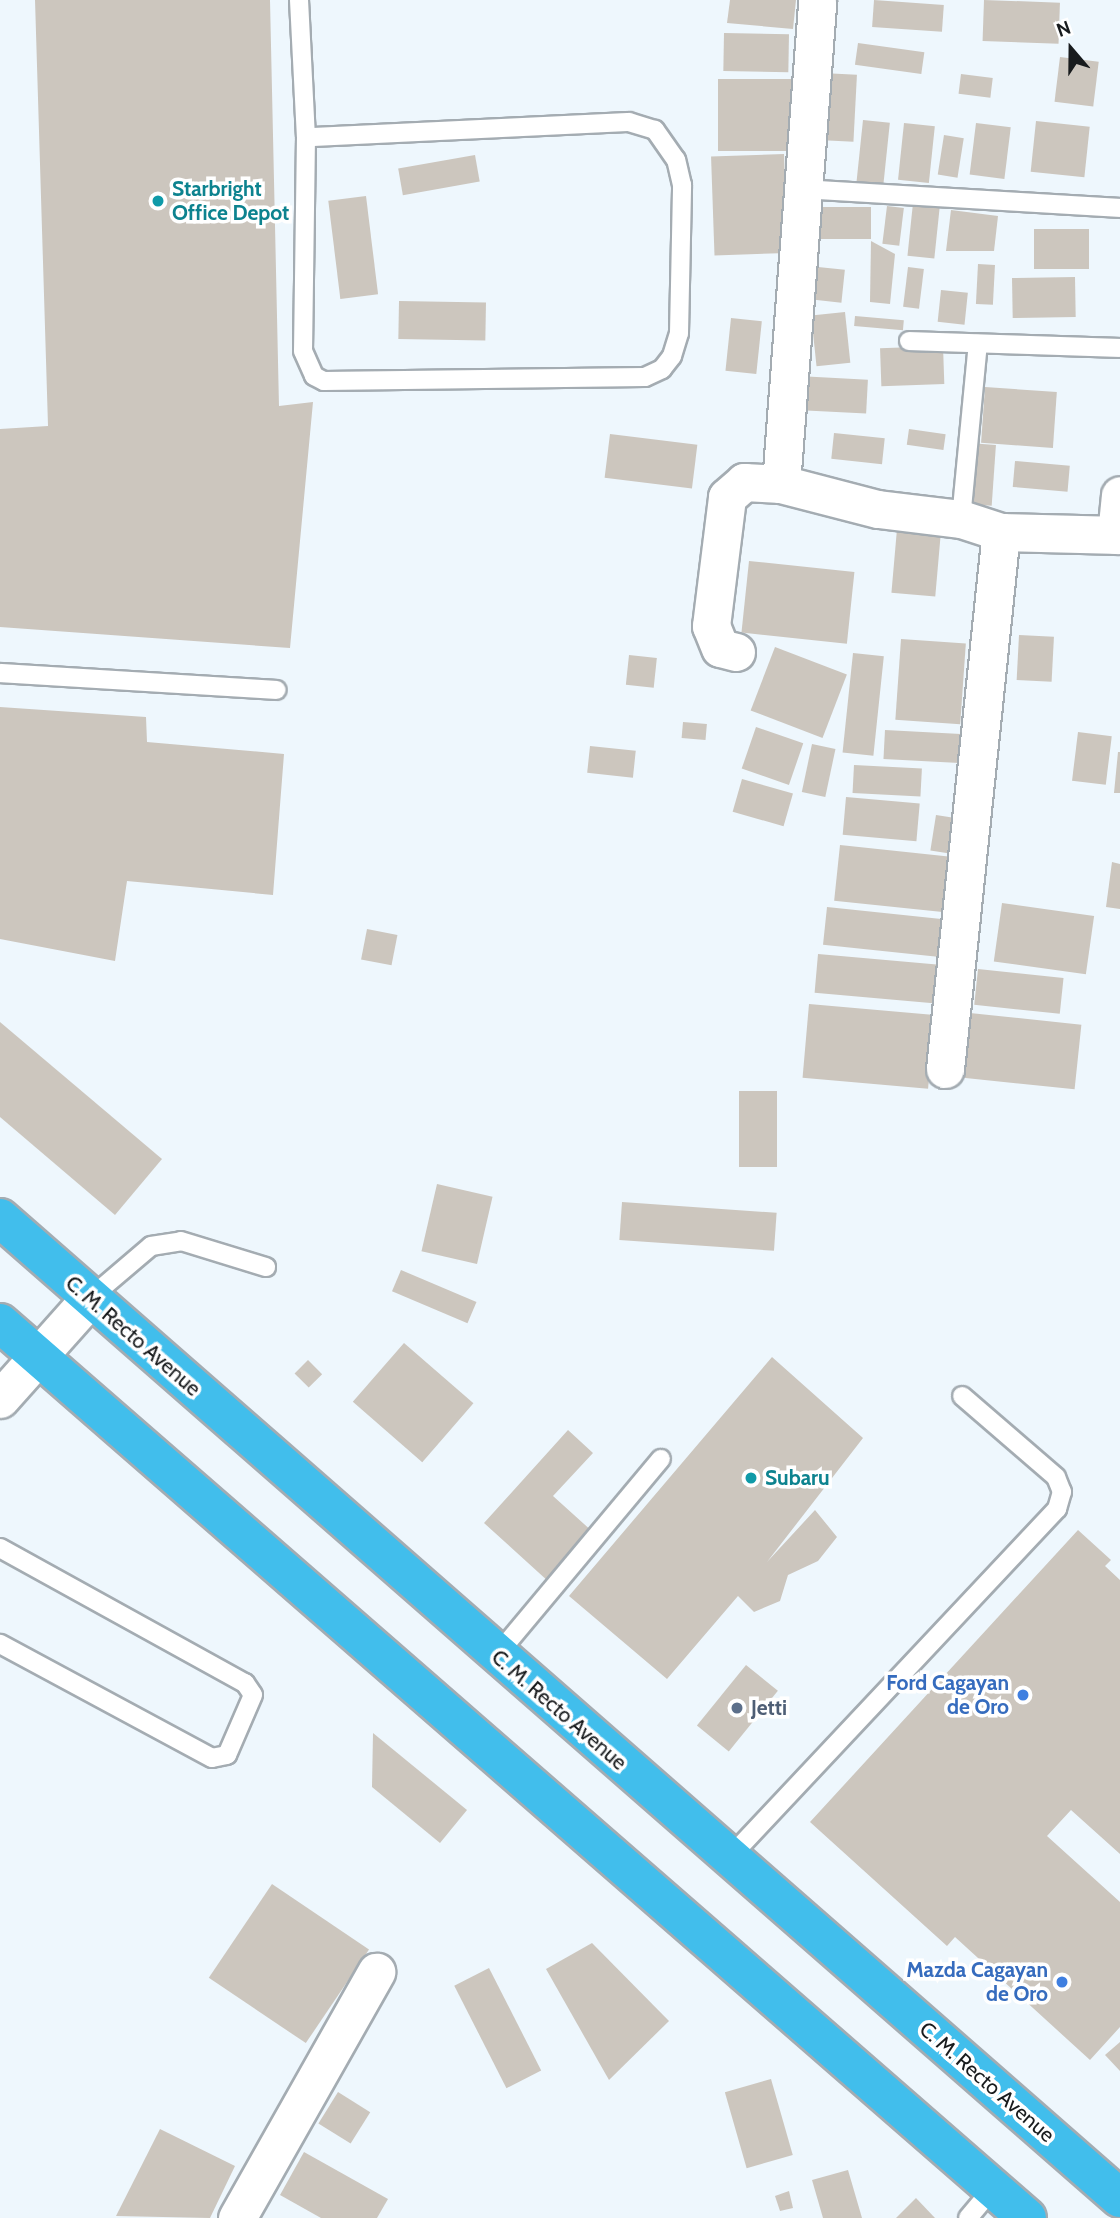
<!DOCTYPE html>
<style>
body{margin:0}
#map{position:relative;width:1120px;height:2218px;overflow:hidden;background:#eef7fd;font-family:Cabin,sans-serif}
div>[style]{position:absolute}
.building>*{inset:0;background:#ccc6be;transform-origin:0 0}
.roads{filter:drop-shadow(2px 0 #a4acb2) drop-shadow(-2px 0 #a4acb2) drop-shadow(0 2px #a4acb2) drop-shadow(0 -2px #a4acb2)}
.lane>*{height:18px;margin:-9px;padding:0 9px;transform-origin:9px;border-radius:9px;background:#fff}
.street>*{height:37px;margin:-18.5px;padding:0 18.5px;transform-origin:18.5px;border-radius:18.5px;background:#fff}
.highway>*{height:38px;margin:-19px;padding:0 19px;transform-origin:19px;border-radius:19px;background:#41beec}
.dots>*{width:19px;height:19px;translate:-50% -50%;box-sizing:border-box;border:4px solid #fff;border-radius:50%}
span{translate:-50% -50%;white-space:nowrap;text-align:center;line-height:1.15;-webkit-text-stroke:7px #fff;paint-order:stroke}
.culture-label{font-size:21px;color:#0d838f;font-weight:700}
.left{translate:0 -50%;text-align:left}
.street-label{font-size:21px;color:#181b1d}
.shop-label{font-size:21px;color:#366cbe;font-weight:700}
.right{translate:-100% -50%;text-align:right}
.service-label{font-size:21px;color:#4e5e75;font-weight:700}
.north{position:absolute;left:1036px;top:14px;width:70px;height:70px;-webkit-text-stroke:5px #fff;paint-order:stroke;rotate:340deg;font-size:19px;font-weight:700;line-height:28px;text-align:center;color:#181b1d}
.north::after{content:'';display:block;margin:auto;width:24px;height:32px;background:#181b1d;clip-path:polygon(50% 0,100% 100%,50% 72%,0 100%)}
</style>
<div id="map">
<div class="building">
<div style="clip-path:polygon(35px 0,270px 0,279px 406px,313px 402px,290px 648px,0 627px,0 429px,48px 426px)"></div>
<div style="clip-path:polygon(730px 0,796px 0,793px 29px,727px 23px)"></div>
<div style="left:874px;top:0;width:70px;height:27px;rotate:4deg"></div>
<div style="left:984px;top:0;width:76px;height:41px;rotate:2deg"></div>
<div style="left:724px;top:33px;width:65px;height:38px;rotate:1deg"></div>
<div style="left:858px;top:43px;width:67px;height:22px;rotate:8deg"></div>
<div style="left:1060px;top:57px;width:39px;height:45px;rotate:7deg"></div>
<div style="left:822px;top:73px;width:35px;height:67px;rotate:3deg"></div>
<div style="left:961px;top:74px;width:32px;height:20px;rotate:7deg"></div>
<div style="left:718px;top:79px;width:76px;height:72px"></div>
<div style="left:863px;top:120px;width:27px;height:65px;rotate:6deg"></div>
<div style="left:1036px;top:121px;width:54px;height:51px;rotate:6deg"></div>
<div style="left:904px;top:123px;width:31px;height:57px;rotate:6deg"></div>
<div style="left:976px;top:123px;width:35px;height:52px;rotate:7deg"></div>
<div style="left:944px;top:135px;width:20px;height:40px;rotate:9deg"></div>
<div style="left:784px;top:154px;width:99px;height:73px;rotate:88deg"></div>
<div style="left:475px;top:155px;width:27px;height:78px;rotate:80deg"></div>
<div style="left:366px;top:196px;width:99px;height:38px;rotate:83deg"></div>
<div style="left:913px;top:203px;width:27px;height:53px;rotate:6deg"></div>
<div style="left:887px;top:206px;width:17px;height:38px;rotate:7deg"></div>
<div style="left:818px;top:207px;width:53px;height:32px"></div>
<div style="clip-path:polygon(951px 210px,998px 216px,994px 251px,946px 251px)"></div>
<div style="left:1034px;top:229px;width:55px;height:40px"></div>
<div style="clip-path:polygon(871px 241px,895px 254px,890px 304px,870px 302px)"></div>
<div style="left:978px;top:264px;width:17px;height:40px;rotate:3deg"></div>
<div style="left:818px;top:267px;width:27px;height:33px;rotate:6deg"></div>
<div style="left:908px;top:267px;width:16px;height:40px;rotate:7deg"></div>
<div style="left:1075px;top:277px;width:40px;height:63px;rotate:89deg"></div>
<div style="left:941px;top:290px;width:27px;height:32px;rotate:6deg"></div>
<div style="left:399px;top:301px;width:87px;height:38px;rotate:1deg"></div>
<div style="left:845px;top:312px;width:51px;height:34px;rotate:84deg"></div>
<div style="left:855px;top:316px;width:49px;height:10px;rotate:5deg"></div>
<div style="left:731px;top:318px;width:31px;height:53px;rotate:6deg"></div>
<div style="left:943px;top:346px;width:38px;height:63px;rotate:88deg"></div>
<div style="left:798px;top:376px;width:70px;height:34px;rotate:3deg"></div>
<div style="left:985px;top:387px;width:72px;height:56px;rotate:4deg"></div>
<div style="left:909px;top:429px;width:37px;height:16px;rotate:8deg"></div>
<div style="left:834px;top:433px;width:51px;height:26px;rotate:6deg"></div>
<div style="left:610px;top:434px;width:88px;height:44px;rotate:7deg"></div>
<div style="left:969px;top:443px;width:27px;height:61px;rotate:4deg"></div>
<div style="left:1015px;top:461px;width:55px;height:26px;rotate:5deg"></div>
<div style="left:897px;top:529px;width:44px;height:64px;rotate:5deg"></div>
<div style="left:749px;top:561px;width:106px;height:72px;rotate:6deg"></div>
<div style="left:1019px;top:635px;width:35px;height:45px;rotate:3deg"></div>
<div style="left:901px;top:639px;width:65px;height:81px;rotate:4deg"></div>
<div style="left:775px;top:647px;width:77px;height:68px;rotate:21deg"></div>
<div style="left:853px;top:653px;width:31px;height:100px;rotate:6deg"></div>
<div style="left:629px;top:655px;width:28px;height:30px;rotate:6deg"></div>
<div style="clip-path:polygon(0 707px,146px 717px,147px 742px,284px 754px,273px 895px,127px 881px,115px 961px,0 939px)"></div>
<div style="left:683px;top:722px;width:24px;height:16px;rotate:5deg"></div>
<div style="left:756px;top:727px;width:50px;height:44px;rotate:19deg"></div>
<div style="left:885px;top:730px;width:76px;height:29px;rotate:3deg"></div>
<div style="left:1078px;top:732px;width:34px;height:49px;rotate:7deg"></div>
<div style="left:812px;top:744px;width:24px;height:49px;rotate:12deg"></div>
<div style="left:590px;top:746px;width:46px;height:27px;rotate:6deg"></div>
<div style="clip-path:polygon(1118px 752px,1120px 752px,1120px 793px,1114px 793px)"></div>
<div style="left:854px;top:765px;width:68px;height:28px;rotate:3deg"></div>
<div style="left:742px;top:779px;width:53px;height:34px;rotate:16deg"></div>
<div style="left:846px;top:797px;width:74px;height:38px;rotate:5deg"></div>
<div style="left:936px;top:815px;width:26px;height:36px;rotate:9deg"></div>
<div style="left:840px;top:845px;width:109px;height:56px;rotate:6deg"></div>
<div style="clip-path:polygon(1112px 862px,1120px 864px,1120px 909px,1106px 907px)"></div>
<div style="left:1002px;top:903px;width:93px;height:59px;rotate:8deg"></div>
<div style="left:827px;top:907px;width:115px;height:38px;rotate:6deg"></div>
<div style="left:367px;top:929px;width:31px;height:31px;rotate:11deg"></div>
<div style="left:818px;top:954px;width:122px;height:39px;rotate:5deg"></div>
<div style="left:978px;top:969px;width:86px;height:36px;rotate:6deg"></div>
<div style="left:809px;top:1004px;width:126px;height:74px;rotate:5deg"></div>
<div style="left:970px;top:1013px;width:112px;height:65px;rotate:6deg"></div>
<div style="clip-path:polygon(0 1022px,162px 1159px,115px 1215px,0 1117px)"></div>
<div style="left:739px;top:1091px;width:38px;height:76px"></div>
<div style="left:437px;top:1184px;width:57px;height:69px;rotate:13deg"></div>
<div style="left:622px;top:1202px;width:155px;height:38px;rotate:4deg"></div>
<div style="left:401px;top:1270px;width:82px;height:23px;rotate:23deg"></div>
<div style="left:404px;top:1343px;width:92px;height:78px;rotate:41deg"></div>
<div style="clip-path:polygon(772px 1357px,863px 1438px,767px 1562px,815px 1510px,837px 1537px,818px 1561px,788px 1575px,780px 1601px,754px 1612px,738px 1596px,667px 1679px,569px 1596px)"></div>
<div style="left:308px;top:1360px;width:20px;height:19px;rotate:45deg"></div>
<div style="clip-path:polygon(568px 1430px,593px 1453px,553px 1496px,594px 1533px,549px 1582px,484px 1523px)"></div>
<div style="clip-path:polygon(1078px 1530px,1111px 1560px,1105px 1566px,1120px 1580px,1120px 1854px,1071px 1810px,1047px 1836px,1120px 1902px,1120px 2027px,1090px 2060px,955px 1937px,947px 1946px,810px 1822px)"></div>
<div style="left:746px;top:1665px;width:41px;height:78px;rotate:39deg"></div>
<div style="clip-path:polygon(373px 1733px,467px 1810px,440px 1843px,372px 1787px)"></div>
<div style="left:272px;top:1884px;width:117px;height:113px;rotate:34deg"></div>
<div style="clip-path:polygon(592px 1943px,669px 2021px,609px 2080px,546px 1969px)"></div>
<div style="left:489px;top:1968px;width:115px;height:39px;rotate:63deg"></div>
<div style="clip-path:polygon(1120px 2042px,1120px 2071px,1105px 2055px)"></div>
<div style="left:771px;top:2079px;width:79px;height:48px;rotate:74deg"></div>
<div style="left:338px;top:2092px;width:38px;height:37px;rotate:32deg"></div>
<div style="clip-path:polygon(160px 2129px,235px 2166px,210px 2218px,116px 2216px)"></div>
<div style="clip-path:polygon(304px 2152px,388px 2199px,377px 2218px,321px 2218px,280px 2195px)"></div>
<div style="clip-path:polygon(848px 2170px,862px 2218px,823px 2218px,812px 2180px)"></div>
<div style="clip-path:polygon(789px 2191px,793px 2208px,780px 2211px,775px 2196px)"></div>
<div style="clip-path:polygon(916px 2198px,935px 2218px,896px 2218px)"></div>
</div>
<div class="roads">
<div class="lane">
<div style="left:299px;top:0;width:137px;rotate:87.1deg"></div>
<div style="left:306px;top:137px;width:214px;rotate:90.8deg"></div>
<div style="left:303px;top:351px;width:27px;rotate:66deg"></div>
<div style="left:314px;top:376px;width:11px;rotate:27deg"></div>
<div style="left:324px;top:381px;width:321px;rotate:-0.7deg"></div>
<div style="left:645px;top:377px;width:19px;rotate:-25deg"></div>
<div style="left:662px;top:369px;width:16px;rotate:-52deg"></div>
<div style="left:672px;top:356px;width:24px;rotate:-73deg"></div>
<div style="left:679px;top:333px;width:148px;rotate:-88.8deg"></div>
<div style="left:682px;top:185px;width:26px;rotate:-103deg"></div>
<div style="left:676px;top:160px;width:37px;rotate:-125deg"></div>
<div style="left:655px;top:130px;width:27px;rotate:-163deg"></div>
<div style="left:629px;top:122px;width:323px;rotate:177.3deg"></div>
<div style="left:802px;top:189px;width:319px;rotate:3.4deg"></div>
<div style="left:909px;top:341px;width:211px;rotate:1.9deg"></div>
<div style="left:961px;top:519px;width:176px;rotate:-84.5deg"></div>
<div style="left:0;top:673px;width:277px;rotate:3.5deg"></div>
<div style="left:90px;top:1298px;width:80px;rotate:-40.4deg"></div>
<div style="left:151px;top:1246px;width:30px;rotate:-9deg"></div>
<div style="left:181px;top:1241px;width:89px;rotate:17deg"></div>
<div style="left:0;top:1548px;width:280px;rotate:28.9deg"></div>
<div style="left:245px;top:1683px;width:14px;rotate:56deg"></div>
<div style="left:253px;top:1695px;width:65px;rotate:113.4deg"></div>
<div style="left:227px;top:1755px;width:15px;rotate:169deg"></div>
<div style="left:212px;top:1758px;width:241px;rotate:-151.7deg"></div>
<div style="left:496px;top:1656px;width:257px;rotate:-50.1deg"></div>
<div style="left:730px;top:1857px;width:478px;rotate:-46.8deg"></div>
<div style="left:1057px;top:1509px;width:18px;rotate:-74deg"></div>
<div style="left:1062px;top:1492px;width:16px;rotate:-112deg"></div>
<div style="left:1056px;top:1477px;width:124px;rotate:-139.2deg"></div>
<div style="left:968px;top:2218px;width:39px;rotate:-50deg"></div>
</div>
<div class="street">
<div style="left:781px;top:484px;width:485px;rotate:-85.7deg"></div>
<div style="left:1116px;top:535px;width:40px;rotate:-84.3deg"></div>
<div style="left:736px;top:652px;width:16px;rotate:-166deg"></div>
<div style="left:720px;top:648px;width:24px;rotate:-112deg"></div>
<div style="left:711px;top:626px;width:130px;rotate:-82.9deg"></div>
<div style="left:727px;top:497px;width:23px;rotate:-41deg"></div>
<div style="left:744px;top:482px;width:37px;rotate:3deg"></div>
<div style="left:781px;top:484px;width:100px;rotate:14.5deg"></div>
<div style="left:878px;top:509px;width:84px;rotate:6.9deg"></div>
<div style="left:961px;top:519px;width:42px;rotate:18deg"></div>
<div style="left:1001px;top:532px;width:119px;rotate:1.4deg"></div>
<div style="left:945px;top:1069px;width:540px;rotate:-84.05deg"></div>
<div style="left:0;top:1399px;width:135px;rotate:-48.3deg"></div>
<div style="left:237px;top:2218px;width:283px;rotate:-60.5deg"></div>
</div>
<div class="highway">
<div style="left:0;top:1218px;width:1488px;rotate:41.19deg"></div>
<div style="left:0;top:1323px;width:1362px;rotate:41.07deg"></div>
</div>
</div>
<div class="dots">
<div style="left:158px;top:201px;background:#0f9aa8"></div>
<div style="left:751px;top:1478px;background:#0f9aa8"></div>
<div style="left:1023px;top:1695px;background:#3f7fe0"></div>
<div style="left:737px;top:1708px;background:#5c6f8a"></div>
<div style="left:1062px;top:1982px;background:#3f7fe0"></div>
</div>
<div class="culture-label">
<span class="left" style="left:172px;top:201px">Starbright<br>Office Depot</span>
<span class="left" style="left:765px;top:1478px">Subaru</span>
</div>
<div class="street-label">
<span style="left:133px;top:1336px;rotate:41deg">C. M. Recto Avenue</span>
<span style="left:559px;top:1710px;rotate:41deg">C. M. Recto Avenue</span>
<span style="left:987px;top:2082px;rotate:41deg">C. M. Recto Avenue</span>
</div>
<div class="shop-label">
<span class="right" style="left:1009px;top:1695px">Ford Cagayan<br>de Oro</span>
<span class="right" style="left:1048px;top:1982px">Mazda Cagayan<br>de Oro</span>
</div>
<div class="service-label">
<span class="left" style="left:751px;top:1708px">Jetti</span>
</div>
<div class="north">N</div>
</div>
